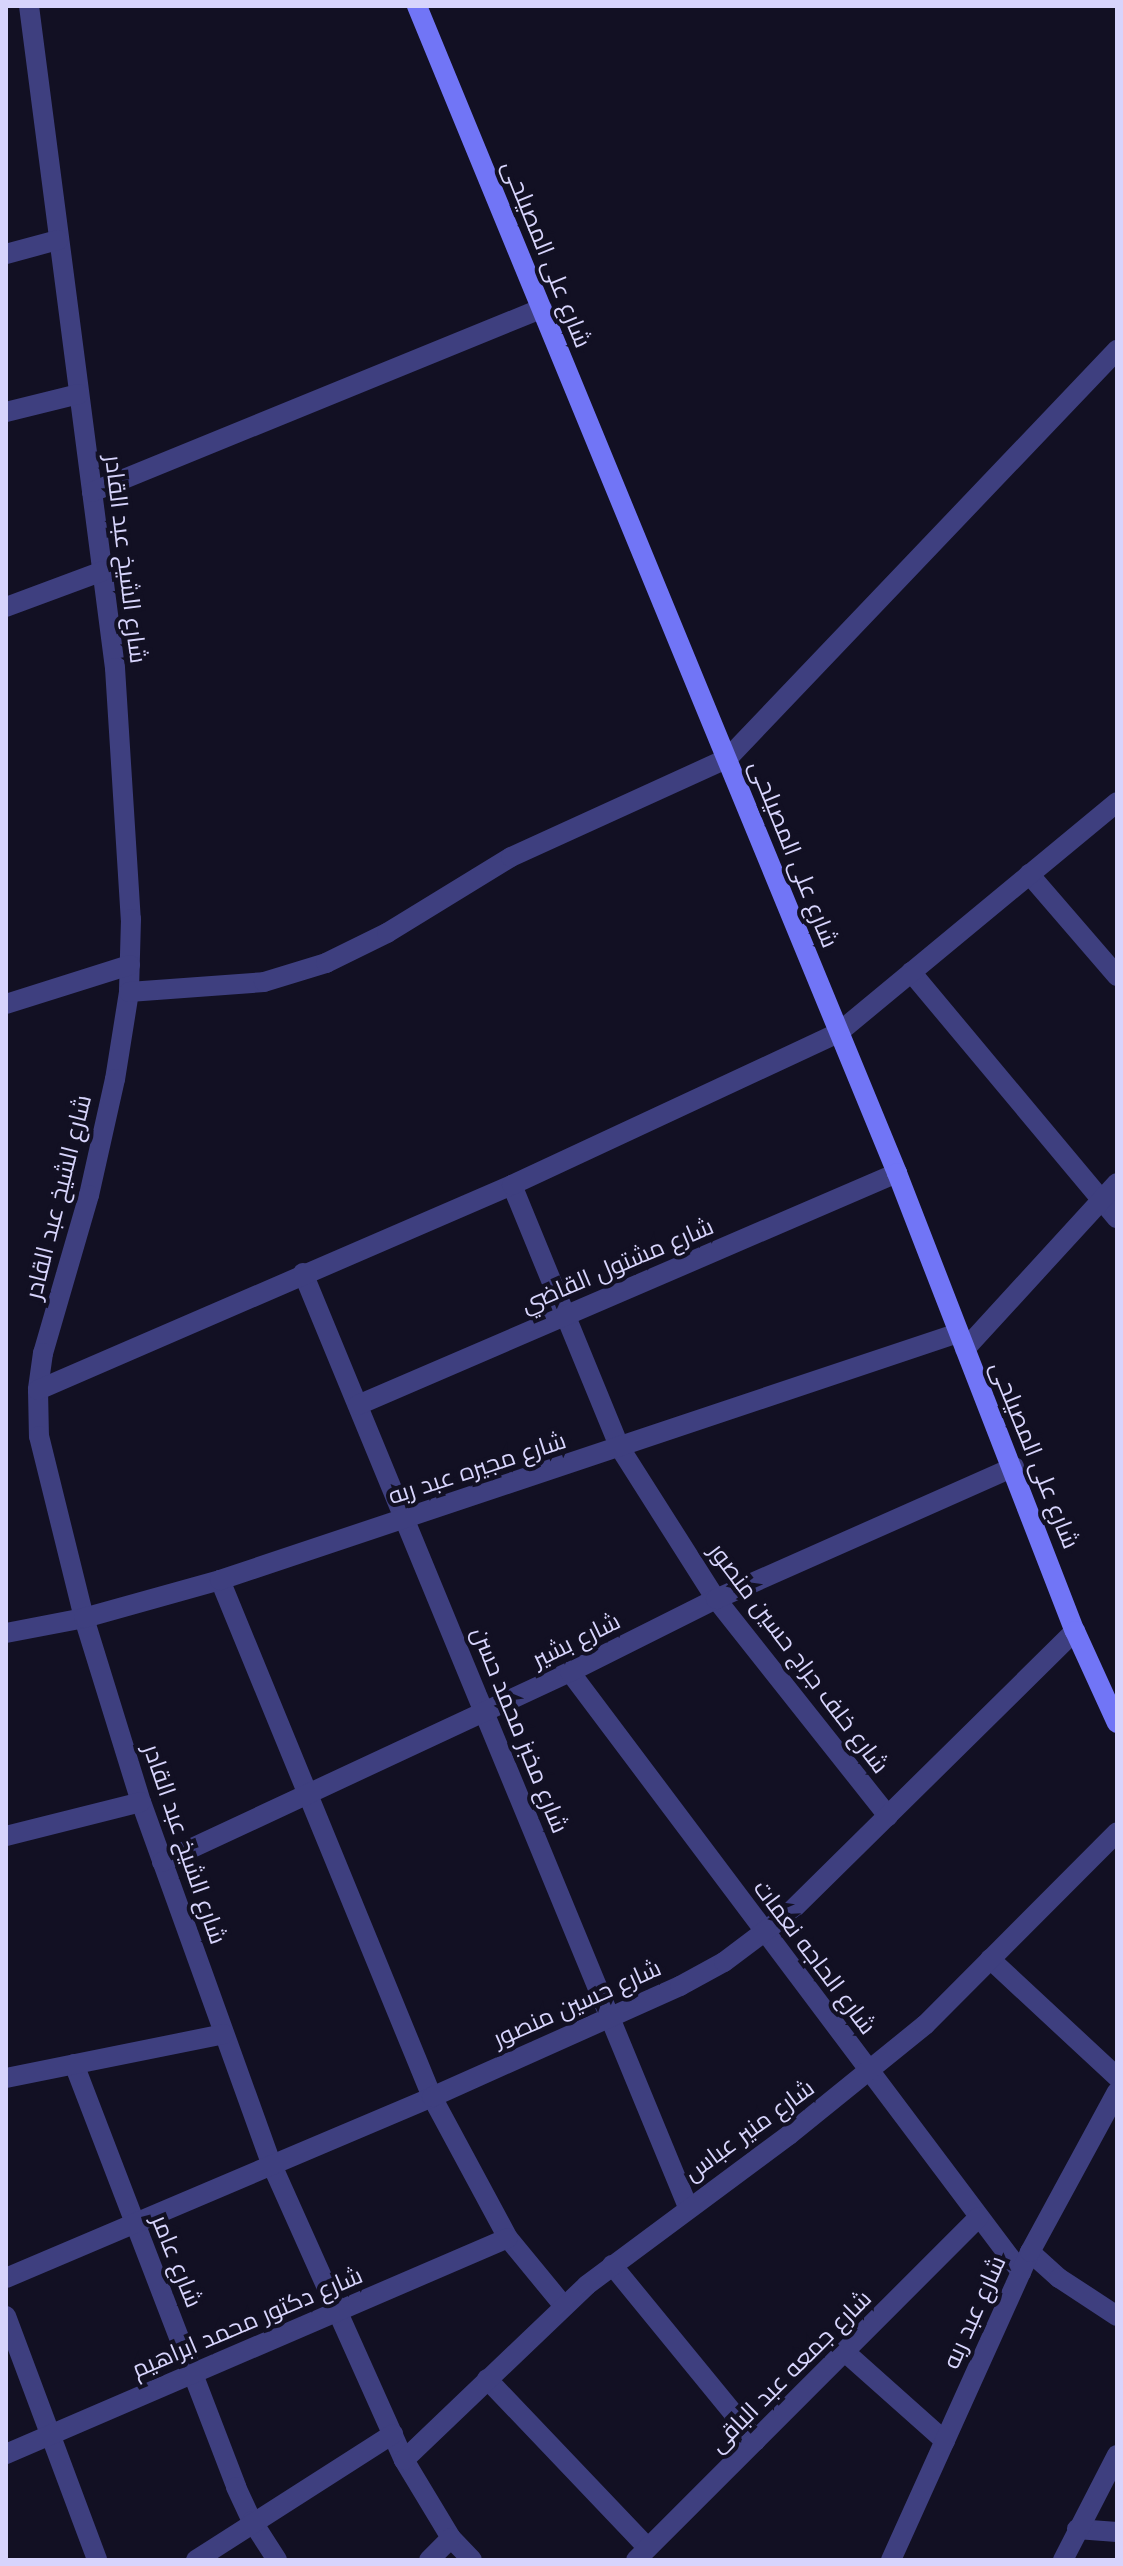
<!DOCTYPE html>
<meta charset="utf-8">
<style>
body{margin:0}
#map{position:relative;width:1123px;height:2566px;overflow:hidden;background:#121023;font-family:Arial,Cairo,sans-serif}
div>[style]{position:absolute}
.street>*{height:20px;margin:-10px;padding:0 10px;transform-origin:10px;border-radius:10px;background:#3e3f7f}
.secondary>*{height:20px;margin:-10px;padding:0 10px;transform-origin:10px;border-radius:10px;background:#7175f6}
span{translate:-50% -50%;white-space:nowrap;text-align:center;line-height:1.15;-webkit-text-stroke:8px #121023;paint-order:stroke}
.street-label{font-size:24px;color:#d7d4fc}
.frame{position:absolute;inset:0;border:8px solid #d7d4fc;pointer-events:none}
</style>
<div id="map">
<div class="street">
<div style="left:29px;top:6px;width:668px;rotate:82.6deg"></div>
<div style="left:115px;top:668px;width:252px;rotate:86.4deg"></div>
<div style="left:131px;top:919px;width:73px;rotate:91.6deg"></div>
<div style="left:129px;top:992px;width:88px;rotate:99.1deg"></div>
<div style="left:115px;top:1079px;width:119px;rotate:102.6deg"></div>
<div style="left:89px;top:1195px;width:165px;rotate:106.2deg"></div>
<div style="left:43px;top:1353px;width:37px;rotate:98deg"></div>
<div style="left:38px;top:1390px;width:46px;rotate:88.8deg"></div>
<div style="left:39px;top:1436px;width:187px;rotate:76.1deg"></div>
<div style="left:84px;top:1618px;width:193px;rotate:72.8deg"></div>
<div style="left:141px;top:1802px;width:386px;rotate:70.2deg"></div>
<div style="left:272px;top:2165px;width:323px;rotate:65.9deg"></div>
<div style="left:404px;top:2460px;width:91px;rotate:58.9deg"></div>
<div style="left:451px;top:2538px;width:30px;rotate:46deg"></div>
<div style="left:6px;top:254px;width:54px;rotate:-15.1deg"></div>
<div style="left:6px;top:412px;width:75px;rotate:-13.9deg"></div>
<div style="left:92px;top:492px;width:486px;rotate:-22.2deg"></div>
<div style="left:6px;top:607px;width:103px;rotate:-20.4deg"></div>
<div style="left:1029px;top:874px;width:135px;rotate:49.2deg"></div>
<div style="left:911px;top:972px;width:321px;rotate:50.1deg"></div>
<div style="left:129px;top:992px;width:135px;rotate:-4.2deg"></div>
<div style="left:264px;top:982px;width:65px;rotate:-17deg"></div>
<div style="left:326px;top:963px;width:68px;rotate:-26.2deg"></div>
<div style="left:387px;top:933px;width:145px;rotate:-31.5deg"></div>
<div style="left:511px;top:857px;width:239px;rotate:-24.5deg"></div>
<div style="left:728px;top:758px;width:564px;rotate:-46.37deg"></div>
<div style="left:6px;top:1004px;width:130px;rotate:-17.5deg"></div>
<div style="left:512px;top:1185px;width:284px;rotate:67.7deg"></div>
<div style="left:620px;top:1448px;width:179px;rotate:57.6deg"></div>
<div style="left:716px;top:1599px;width:277px;rotate:51.6deg"></div>
<div style="left:303px;top:1273px;width:1010px;rotate:67.6deg"></div>
<div style="left:965px;top:1349px;width:225px;rotate:-47.5deg"></div>
<div style="left:38px;top:1390px;width:516px;rotate:-23.39deg"></div>
<div style="left:512px;top:1185px;width:360px;rotate:-25deg"></div>
<div style="left:838px;top:1033px;width:362px;rotate:-39.6deg"></div>
<div style="left:358px;top:1405px;width:587px;rotate:-23.29deg"></div>
<div style="left:220px;top:1580px;width:559px;rotate:67.7deg"></div>
<div style="left:432px;top:2097px;width:160px;rotate:61.7deg"></div>
<div style="left:508px;top:2238px;width:87px;rotate:50.6deg"></div>
<div style="left:6px;top:1633px;width:79px;rotate:-10.9deg"></div>
<div style="left:84px;top:1618px;width:141px;rotate:-15.6deg"></div>
<div style="left:220px;top:1580px;width:778px;rotate:-18.5deg"></div>
<div style="left:570px;top:1672px;width:751px;rotate:53.07deg"></div>
<div style="left:6px;top:1836px;width:139px;rotate:-14.1deg"></div>
<div style="left:162px;top:1862px;width:450px;rotate:-25deg"></div>
<div style="left:570px;top:1672px;width:163px;rotate:-26.6deg"></div>
<div style="left:716px;top:1599px;width:326px;rotate:-23.9deg"></div>
<div style="left:990px;top:1959px;width:173px;rotate:42.9deg"></div>
<div style="left:74px;top:2064px;width:453px;rotate:69deg"></div>
<div style="left:236px;top:2487px;width:38px;rotate:65deg"></div>
<div style="left:252px;top:2521px;width:46px;rotate:57.3deg"></div>
<div style="left:6px;top:2078px;width:222px;rotate:-11.4deg"></div>
<div style="left:1030px;top:2252px;width:39px;rotate:42deg"></div>
<div style="left:1059px;top:2278px;width:69px;rotate:33.2deg"></div>
<div style="left:612px;top:2265px;width:227px;rotate:50.7deg"></div>
<div style="left:6px;top:2278px;width:463px;rotate:-23deg"></div>
<div style="left:432px;top:2097px;width:272px;rotate:-24.1deg"></div>
<div style="left:680px;top:1986px;width:50px;rotate:-28.6deg"></div>
<div style="left:724px;top:1962px;width:81px;rotate:-37deg"></div>
<div style="left:789px;top:1913px;width:402px;rotate:-44.6deg"></div>
<div style="left:6px;top:2316px;width:260px;rotate:69.5deg"></div>
<div style="left:845px;top:2352px;width:134px;rotate:41.7deg"></div>
<div style="left:487px;top:2379px;width:233px;rotate:46.4deg"></div>
<div style="left:6px;top:2454px;width:546px;rotate:-23.28deg"></div>
<div style="left:404px;top:2460px;width:253px;rotate:-43.7deg"></div>
<div style="left:587px;top:2285px;width:252px;rotate:-36.6deg"></div>
<div style="left:789px;top:2135px;width:175px;rotate:-39deg"></div>
<div style="left:925px;top:2025px;width:272px;rotate:-45.1deg"></div>
<div style="left:1077px;top:2529px;width:40px;rotate:4.3deg"></div>
<div style="left:196px;top:2560px;width:234px;rotate:-32.6deg"></div>
<div style="left:429px;top:2560px;width:31px;rotate:-45deg"></div>
<div style="left:636px;top:2560px;width:485px;rotate:-45deg"></div>
<div style="left:891px;top:2560px;width:338px;rotate:-65.7deg"></div>
<div style="left:1030px;top:2252px;width:182px;rotate:-61.5deg"></div>
<div style="left:1063px;top:2560px;width:118px;rotate:-62.8deg"></div>
</div>
<div class="secondary">
<div style="left:417px;top:6px;width:1262px;rotate:67.64deg"></div>
<div style="left:897px;top:1173px;width:491px;rotate:68.8deg"></div>
<div style="left:1075px;top:1631px;width:101px;rotate:65.5deg"></div>
</div>
<div class="street-label">
<span style="left:547px;top:254px;rotate:68deg">شارع على المصيلحى</span>
<span style="left:126px;top:559px;rotate:83deg">شارع الشيخ عبد القادر</span>
<span style="left:794px;top:854px;rotate:68deg">شارع على المصيلحى</span>
<span style="left:58px;top:1197px;rotate:-76deg">شارع الشيخ عبد القادر</span>
<span style="left:617px;top:1265px;rotate:-23deg">شارع مشتول القاضي</span>
<span style="left:1035px;top:1455px;rotate:68deg">شارع على المصيلحى</span>
<span style="left:477px;top:1468px;rotate:-18deg">شارع مجيره عبد ربه</span>
<span style="left:576px;top:1640px;rotate:-26deg">شارع بشير</span>
<span style="left:799px;top:1658px;rotate:53deg">شارع خلف جراج حسين منصور</span>
<span style="left:520px;top:1730px;rotate:68deg">شارع مخبز محمد حسن</span>
<span style="left:185px;top:1844px;rotate:71deg">شارع الشيخ عبد القادر</span>
<span style="left:815px;top:1957px;rotate:53deg">شارع الحاجه نعمات</span>
<span style="left:577px;top:2003px;rotate:-24deg">شارع حسين منصور</span>
<span style="left:749px;top:2130px;rotate:-36deg">شارع منير عباس</span>
<span style="left:177px;top:2261px;rotate:68deg">شارع عامر</span>
<span style="left:974px;top:2312px;rotate:-66deg">شارع عبد ربه</span>
<span style="left:247px;top:2322px;rotate:-23deg">شارع دكتور محمد ابراهيم</span>
<span style="left:790px;top:2371px;rotate:-45deg">شارع جمعه عبد الباقى</span>
</div>
<div class="frame"></div>
</div>
